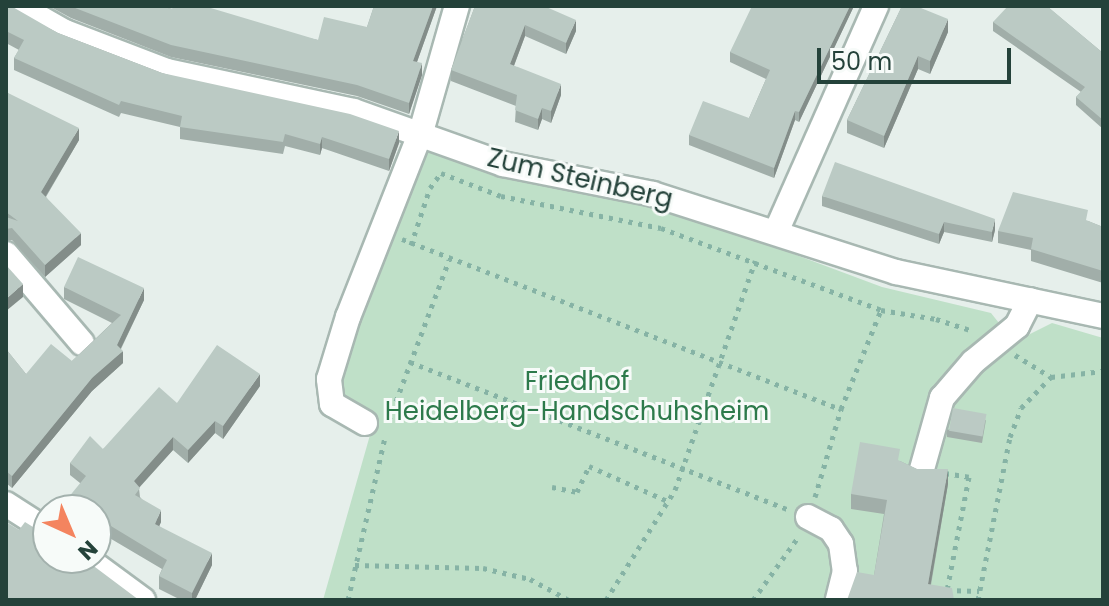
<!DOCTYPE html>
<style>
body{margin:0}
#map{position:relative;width:1109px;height:606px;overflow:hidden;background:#e6efeb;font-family:Poppins,sans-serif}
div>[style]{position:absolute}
.green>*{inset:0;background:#bfe0c8}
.path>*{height:5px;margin-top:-2.5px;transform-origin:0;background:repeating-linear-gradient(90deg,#86b3a5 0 4px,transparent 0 10px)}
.roads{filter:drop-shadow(2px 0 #a8b8b2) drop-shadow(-2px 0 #a8b8b2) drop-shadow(0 2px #a8b8b2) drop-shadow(0 -2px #a8b8b2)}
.minor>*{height:24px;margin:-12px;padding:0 12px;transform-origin:12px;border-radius:12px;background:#fff}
.wall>*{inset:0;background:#a1aea9}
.shaded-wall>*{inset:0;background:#838d89}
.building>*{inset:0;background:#bbcac4;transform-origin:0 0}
span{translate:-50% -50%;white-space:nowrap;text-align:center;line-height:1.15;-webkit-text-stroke:6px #f7fbf9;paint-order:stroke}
.street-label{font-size:26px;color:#24423a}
.park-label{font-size:26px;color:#2d7a4b}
.frame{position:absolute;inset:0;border:8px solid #24423a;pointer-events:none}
.north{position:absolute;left:32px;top:494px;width:80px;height:80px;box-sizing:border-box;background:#f7fbf9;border:2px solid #a3b1ad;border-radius:50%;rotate:136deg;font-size:22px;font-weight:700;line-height:32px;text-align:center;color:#24423a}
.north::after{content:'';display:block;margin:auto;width:28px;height:36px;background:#f4845f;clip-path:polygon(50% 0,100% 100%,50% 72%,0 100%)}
.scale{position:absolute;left:817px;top:48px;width:194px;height:36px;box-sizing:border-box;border:4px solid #24423a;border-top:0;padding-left:10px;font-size:24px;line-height:28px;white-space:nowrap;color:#24423a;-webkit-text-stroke:6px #f7fbf9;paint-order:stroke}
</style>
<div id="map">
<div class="green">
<div style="clip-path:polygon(422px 146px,490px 172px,689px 215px,882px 287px,991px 313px,1014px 342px,1052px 323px,1103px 338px,1103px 600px,323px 600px,374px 421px,352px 411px,334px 385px)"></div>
</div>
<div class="path">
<div style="left:402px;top:239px;width:471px;rotate:21.2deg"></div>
<div style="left:411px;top:245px;width:60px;rotate:-71.6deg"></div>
<div style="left:430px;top:188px;width:19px;rotate:-54deg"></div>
<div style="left:441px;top:173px;width:64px;rotate:21deg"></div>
<div style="left:501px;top:196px;width:163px;rotate:11.3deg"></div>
<div style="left:661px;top:228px;width:235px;rotate:20.4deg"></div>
<div style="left:881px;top:310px;width:56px;rotate:9.3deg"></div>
<div style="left:936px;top:319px;width:38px;rotate:18deg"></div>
<div style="left:1015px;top:355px;width:42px;rotate:31.4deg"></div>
<div style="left:410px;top:362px;width:406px;rotate:21.3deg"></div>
<div style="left:389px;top:420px;width:171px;rotate:-69.4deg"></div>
<div style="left:945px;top:473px;width:24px;rotate:9deg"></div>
<div style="left:969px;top:477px;width:115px;rotate:101deg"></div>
<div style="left:947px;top:590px;width:32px;rotate:2deg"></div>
<div style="left:552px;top:487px;width:25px;rotate:11deg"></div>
<div style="left:577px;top:492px;width:29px;rotate:-65deg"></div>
<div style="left:589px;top:466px;width:89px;rotate:24deg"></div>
<div style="left:815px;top:497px;width:92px;rotate:-73.5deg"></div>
<div style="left:841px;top:409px;width:107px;rotate:-68deg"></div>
<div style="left:355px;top:565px;width:128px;rotate:1.3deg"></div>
<div style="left:483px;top:568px;width:48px;rotate:13.2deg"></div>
<div style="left:530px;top:579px;width:44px;rotate:28.3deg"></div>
<div style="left:348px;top:600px;width:167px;rotate:-77.2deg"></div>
<div style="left:606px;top:600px;width:130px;rotate:-57.9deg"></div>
<div style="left:675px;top:490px;width:243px;rotate:-70.7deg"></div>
<div style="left:753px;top:600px;width:79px;rotate:-54.3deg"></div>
<div style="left:978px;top:600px;width:166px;rotate:-78.9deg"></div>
<div style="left:1010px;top:437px;width:31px;rotate:-69deg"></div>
<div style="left:1021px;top:408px;width:43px;rotate:-45.9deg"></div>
<div style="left:1051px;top:377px;width:52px;rotate:-6.6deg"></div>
</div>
<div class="roads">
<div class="minor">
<div style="left:19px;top:6px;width:53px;rotate:29.5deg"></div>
<div style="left:65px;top:32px;width:109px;rotate:20.9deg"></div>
<div style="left:167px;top:71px;width:191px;rotate:12.1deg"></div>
<div style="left:354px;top:111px;width:158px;rotate:19.6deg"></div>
<div style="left:503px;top:164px;width:153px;rotate:11.3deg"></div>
<div style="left:653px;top:194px;width:255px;rotate:17.8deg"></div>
<div style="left:896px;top:272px;width:212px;rotate:12deg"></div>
<div style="left:776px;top:232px;width:247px;rotate:-66.1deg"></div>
<div style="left:6px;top:254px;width:117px;rotate:49.5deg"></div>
<div style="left:365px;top:423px;width:38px;rotate:-150deg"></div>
<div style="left:332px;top:404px;width:25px;rotate:-97deg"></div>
<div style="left:329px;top:379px;width:65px;rotate:-73deg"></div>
<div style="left:348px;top:317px;width:199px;rotate:-68.5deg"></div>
<div style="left:421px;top:132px;width:131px;rotate:-74.1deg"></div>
<div style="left:922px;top:469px;width:74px;rotate:-74.3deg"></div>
<div style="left:942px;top:398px;width:48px;rotate:-49.3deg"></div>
<div style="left:973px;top:362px;width:57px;rotate:-39.3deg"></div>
<div style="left:1017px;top:326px;width:29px;rotate:-63deg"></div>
<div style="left:6px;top:504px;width:50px;rotate:32.7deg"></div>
<div style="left:808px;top:517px;width:26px;rotate:28deg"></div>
<div style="left:831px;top:529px;width:18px;rotate:56deg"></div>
<div style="left:841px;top:544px;width:27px;rotate:82deg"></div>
<div style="left:845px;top:571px;width:30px;rotate:104deg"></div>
<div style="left:86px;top:558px;width:71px;rotate:36.4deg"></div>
</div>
</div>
<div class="wall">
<div style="clip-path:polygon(6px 6px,58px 33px,162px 73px,399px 143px,389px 171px,322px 148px,320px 155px,285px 146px,283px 154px,180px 139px,180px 127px,121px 113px,119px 117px,14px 70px,14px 58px,19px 50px,6px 43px)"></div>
<div style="clip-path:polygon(49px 6px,159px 6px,318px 40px,367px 27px,374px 6px,437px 6px,417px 62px,422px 75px,409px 114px,357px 96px,171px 57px,71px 18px)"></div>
<div style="clip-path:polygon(475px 6px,576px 31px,566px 54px,525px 36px,514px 66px,561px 95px,551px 123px,542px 119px,538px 130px,515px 122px,516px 106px,451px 81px,451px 70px)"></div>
<div style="clip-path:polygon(814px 6px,854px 6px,799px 122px,795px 120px,774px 178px,689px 145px,689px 135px,749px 118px,766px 79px,730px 62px,730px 52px)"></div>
<div style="clip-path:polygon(902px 6px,948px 32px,930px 74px,918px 69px,884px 148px,847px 133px,847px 120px)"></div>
<div style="clip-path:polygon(1049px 6px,1049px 8px,1103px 53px,1103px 129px,1076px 105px,1076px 97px,1081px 92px,993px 31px,993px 22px)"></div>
<div style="clip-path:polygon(6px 92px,79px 140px,46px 197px,81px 245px,45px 277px,12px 240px,6px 241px)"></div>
<div style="clip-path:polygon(822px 196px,995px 230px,992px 242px,944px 232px,939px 244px,822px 206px)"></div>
<div style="clip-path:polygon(1088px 221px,1103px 227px,1103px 283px,1031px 261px,1031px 250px,998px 243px,998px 231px)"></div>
<div style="clip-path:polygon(64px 287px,144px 300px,121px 349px,123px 363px,92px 391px,12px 488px,6px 483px,6px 349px,26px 374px,72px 361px,112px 323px,64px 299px)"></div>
<div style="clip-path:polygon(260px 386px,223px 439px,215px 433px,188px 463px,173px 450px,139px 488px,140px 497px,161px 522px,159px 526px,212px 565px,195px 600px,181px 600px,159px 589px,159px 576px,162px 569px,96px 530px,96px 510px,80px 483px,70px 475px,70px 463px,103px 449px,177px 403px)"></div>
<div style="clip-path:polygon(986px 420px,982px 443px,947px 437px,947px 430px)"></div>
<div style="clip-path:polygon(900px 461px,948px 484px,931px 585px,874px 575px,884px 514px,851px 509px,851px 494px)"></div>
</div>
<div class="shaded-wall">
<div style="clip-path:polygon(433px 6px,437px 6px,413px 73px,413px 61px)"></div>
<div style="clip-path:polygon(850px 6px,854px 6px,799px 122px,799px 112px)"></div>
<div style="clip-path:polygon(948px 19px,948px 32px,930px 74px,930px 61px)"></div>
<div style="clip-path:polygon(576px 20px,576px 31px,566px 54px,566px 43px)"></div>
<div style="clip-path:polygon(525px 25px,525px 36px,510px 76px,510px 64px)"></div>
<div style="clip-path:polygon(918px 56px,918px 69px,884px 148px,884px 136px)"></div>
<div style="clip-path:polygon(422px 63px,422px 75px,409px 114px,409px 103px)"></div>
<div style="clip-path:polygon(561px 84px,561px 95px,551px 123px,551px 111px)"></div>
<div style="clip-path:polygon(542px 108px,542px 119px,538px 130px,538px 119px)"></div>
<div style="clip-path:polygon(795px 111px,795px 120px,774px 178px,774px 168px)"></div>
<div style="clip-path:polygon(79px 128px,79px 140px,41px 204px,41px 192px)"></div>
<div style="clip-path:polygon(399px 131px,399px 143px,389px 171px,389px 159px)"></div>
<div style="clip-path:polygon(322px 137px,322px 148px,320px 155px,320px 144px)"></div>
<div style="clip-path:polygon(995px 219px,995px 230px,992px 242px,992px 232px)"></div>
<div style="clip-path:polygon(944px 222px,944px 232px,939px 244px,939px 234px)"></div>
<div style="clip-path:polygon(81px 233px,81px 245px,45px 277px,45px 265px)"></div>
<div style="clip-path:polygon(23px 284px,23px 297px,6px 311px,6px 299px)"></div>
<div style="clip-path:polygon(144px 288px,144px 300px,117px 356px,123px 351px,123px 363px,92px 391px,12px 488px,12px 476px,92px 378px,117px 345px)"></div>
<div style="clip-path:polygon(260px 374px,260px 386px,223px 439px,223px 426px)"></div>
<div style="clip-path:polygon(215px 421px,215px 433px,188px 463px,188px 450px)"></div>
<div style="clip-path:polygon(173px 437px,173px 450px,134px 493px,134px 481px)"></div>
<div style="clip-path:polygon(948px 469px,948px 484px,928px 599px,928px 584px)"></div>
<div style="clip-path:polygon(161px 510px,161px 522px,155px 536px,155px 524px)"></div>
<div style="clip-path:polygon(212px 553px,212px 565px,195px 600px,192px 600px,192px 593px)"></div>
</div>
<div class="building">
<div style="clip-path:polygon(6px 6px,11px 6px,58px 33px,162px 73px,350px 114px,399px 131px,389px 159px,322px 137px,320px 144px,285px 134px,283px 142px,180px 127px,182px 116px,121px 101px,119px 105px,14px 58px,24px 40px,6px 31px)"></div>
<div style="clip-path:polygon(70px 6px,159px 6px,172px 9px,173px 6px,204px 6px,318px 40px,324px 17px,367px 27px,374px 6px,433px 6px,413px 61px,422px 63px,409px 103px,357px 85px,171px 45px)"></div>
<div style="clip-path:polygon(475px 6px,544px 6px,576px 20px,566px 43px,525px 25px,510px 64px,561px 84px,551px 111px,542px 108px,538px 119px,515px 110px,517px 95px,451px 70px)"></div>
<div style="clip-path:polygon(752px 6px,850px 6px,799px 112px,795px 111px,774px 168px,689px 135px,703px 101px,749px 118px,770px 70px,730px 52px)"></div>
<div style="clip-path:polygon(902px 6px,916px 6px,948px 19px,930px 61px,918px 56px,884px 136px,847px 120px)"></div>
<div style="clip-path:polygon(1008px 6px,1047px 6px,1103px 53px,1103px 120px,1076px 97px,1085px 87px,993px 22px)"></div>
<div style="clip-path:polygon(6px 92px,79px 128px,41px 192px,81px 233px,45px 265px,12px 228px,6px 229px,6px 217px,18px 221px,6px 212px)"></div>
<div style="clip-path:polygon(835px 162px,995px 219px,992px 232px,944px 222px,939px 234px,822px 196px)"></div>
<div style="clip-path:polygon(1013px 192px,1088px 210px,1086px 220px,1103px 227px,1103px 271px,1031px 249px,1033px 238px,998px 231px)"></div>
<div style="clip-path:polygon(78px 257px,144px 288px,117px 345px,123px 351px,92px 378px,12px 476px,6px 471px,6px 349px,26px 374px,51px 344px,72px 361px,121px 315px,64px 287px)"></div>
<div style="clip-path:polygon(6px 265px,23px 284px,6px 299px)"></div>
<div style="clip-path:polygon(217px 345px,260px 374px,223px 426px,215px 421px,188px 450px,173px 437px,134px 481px,140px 488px,135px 495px,161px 510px,155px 524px,212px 553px,192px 593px,159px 576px,167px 560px,96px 517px,96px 510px,59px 510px,59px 509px,86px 476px,70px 463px,90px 436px,103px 449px,159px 387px,177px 403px)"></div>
<div style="left:953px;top:408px;width:34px;height:23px;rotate:10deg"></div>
<div style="clip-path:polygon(860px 442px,900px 449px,898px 460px,917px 469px,948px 469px,928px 584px,952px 588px,954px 600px,847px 600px,857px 572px,874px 575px,887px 500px,851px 494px)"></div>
<div style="clip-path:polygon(6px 522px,19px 530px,25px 522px,41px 532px,48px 532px,48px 558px,83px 558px,139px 600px,6px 600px)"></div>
</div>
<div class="street-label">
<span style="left:580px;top:179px;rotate:13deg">Zum Steinberg</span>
</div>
<div class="park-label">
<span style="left:577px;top:397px">Friedhof<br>Heidelberg-Handschuhsheim</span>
</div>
<div class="frame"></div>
<div class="north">N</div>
<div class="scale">50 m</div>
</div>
